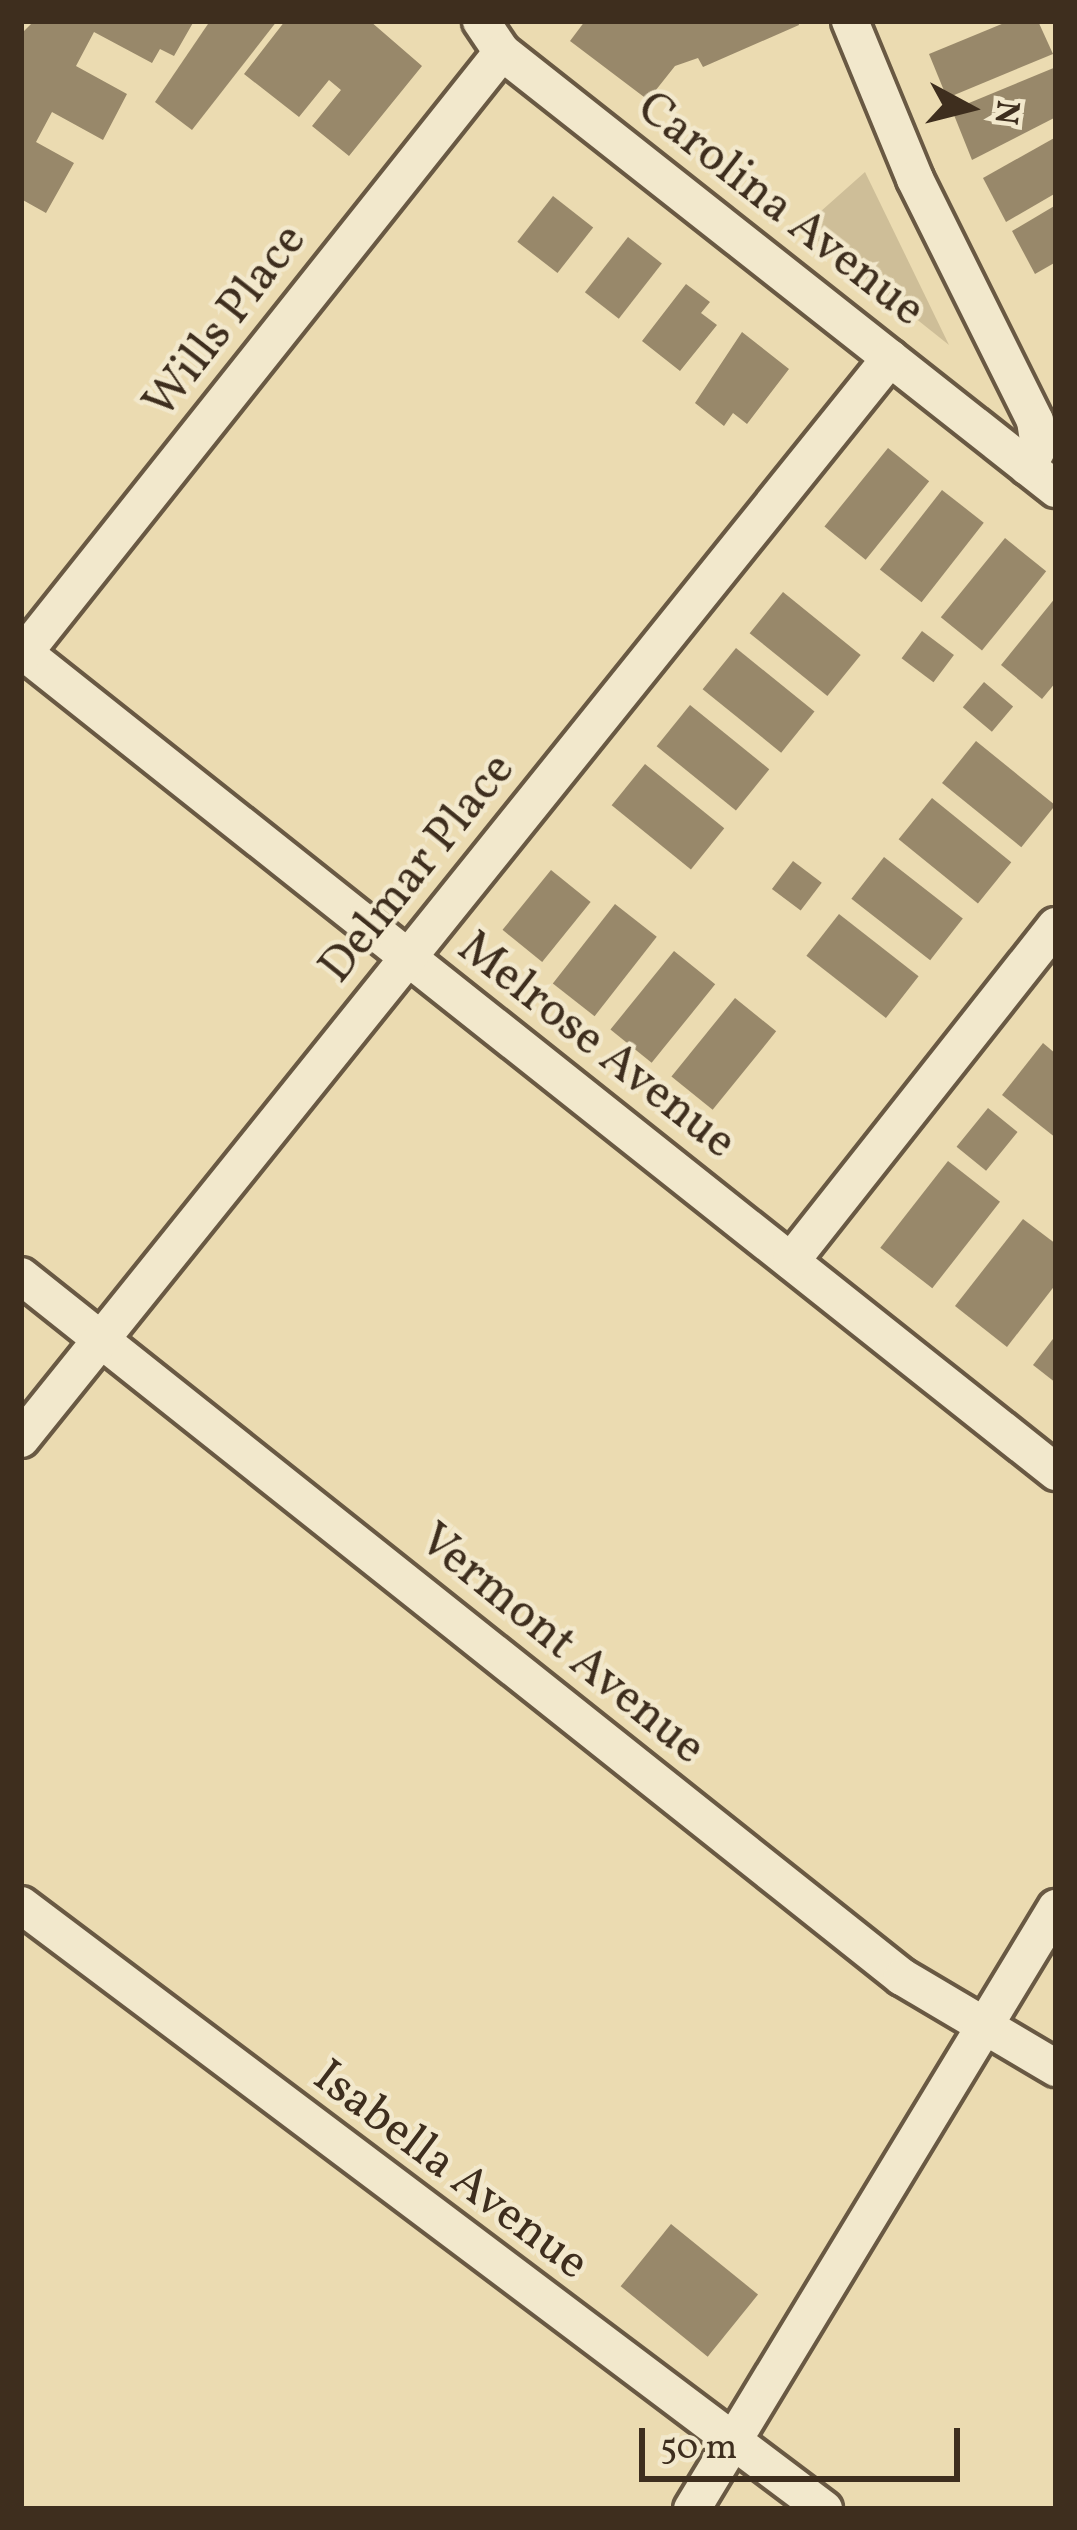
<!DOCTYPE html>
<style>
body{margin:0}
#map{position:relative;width:1077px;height:2530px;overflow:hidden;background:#ebdbb1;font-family:Vollkorn,serif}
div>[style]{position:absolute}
.green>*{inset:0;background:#cebe98}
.building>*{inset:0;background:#98886a;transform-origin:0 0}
.roads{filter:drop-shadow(3px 0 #695943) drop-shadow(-3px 0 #695943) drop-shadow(0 3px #695943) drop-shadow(0 -3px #695943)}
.street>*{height:36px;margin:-18px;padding:0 18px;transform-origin:18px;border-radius:18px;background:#f2e8cc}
span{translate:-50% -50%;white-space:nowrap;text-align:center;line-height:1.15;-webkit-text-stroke:9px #f2e8cc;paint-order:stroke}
.street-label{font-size:48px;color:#3e2e1e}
.frame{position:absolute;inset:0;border:24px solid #3e2e1e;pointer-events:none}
.north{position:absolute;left:909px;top:48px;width:120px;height:120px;-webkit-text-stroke:9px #f2e8cc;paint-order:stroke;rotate:97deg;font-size:33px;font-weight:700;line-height:48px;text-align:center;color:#3e2e1e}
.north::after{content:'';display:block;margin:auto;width:42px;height:54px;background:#3e2e1e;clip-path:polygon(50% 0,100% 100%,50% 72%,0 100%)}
.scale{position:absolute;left:639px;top:2428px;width:321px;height:54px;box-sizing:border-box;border:6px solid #3e2e1e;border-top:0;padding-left:15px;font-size:36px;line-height:42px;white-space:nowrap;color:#3e2e1e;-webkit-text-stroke:9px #f2e8cc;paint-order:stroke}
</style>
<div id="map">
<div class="green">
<div style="clip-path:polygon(865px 172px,949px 345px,802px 228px)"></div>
</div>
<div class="building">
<div style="clip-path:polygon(34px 21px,194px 21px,174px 56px,160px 49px,152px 63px,94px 32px,76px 66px,127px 94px,103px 140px,52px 112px,36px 142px,74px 163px,46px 213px,21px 199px,21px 34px)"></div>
<div style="clip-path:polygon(210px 21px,277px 21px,192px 130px,155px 102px)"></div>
<div style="clip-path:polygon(285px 21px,370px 21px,422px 66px,349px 156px,312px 126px,341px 90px,329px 80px,299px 117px,244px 74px)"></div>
<div style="clip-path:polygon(585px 21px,798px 21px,799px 25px,703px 67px,698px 58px,675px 66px,648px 100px,570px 41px)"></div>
<div style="clip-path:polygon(1009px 21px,1038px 21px,1053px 54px,947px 98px,929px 54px)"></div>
<div style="clip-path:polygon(1056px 67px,1056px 117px,972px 160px,952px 110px)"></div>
<div style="clip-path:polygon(1056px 137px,1056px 193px,1006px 222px,983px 178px)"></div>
<div style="left:553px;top:196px;width:51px;height:58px;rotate:38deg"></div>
<div style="clip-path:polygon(1056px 205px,1056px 262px,1035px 274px,1012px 231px)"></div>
<div style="left:628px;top:237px;width:43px;height:70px;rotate:38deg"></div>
<div style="clip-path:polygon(686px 284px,710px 302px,701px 313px,717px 325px,680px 371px,642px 341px)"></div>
<div style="clip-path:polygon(742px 332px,789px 369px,747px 424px,733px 413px,724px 426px,695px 403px)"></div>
<div style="left:888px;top:448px;width:53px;height:101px;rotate:39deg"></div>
<div style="left:942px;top:490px;width:53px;height:101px;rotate:38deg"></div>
<div style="left:1005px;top:538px;width:53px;height:102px;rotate:39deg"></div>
<div style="left:783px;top:592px;width:100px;height:53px;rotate:39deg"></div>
<div style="clip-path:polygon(1056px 597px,1056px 682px,1042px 699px,1001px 665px)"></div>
<div style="left:922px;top:631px;width:40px;height:34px;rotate:37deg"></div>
<div style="left:736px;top:648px;width:101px;height:53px;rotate:39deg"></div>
<div style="left:984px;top:682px;width:38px;height:33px;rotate:40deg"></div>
<div style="left:690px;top:705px;width:102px;height:53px;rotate:39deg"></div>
<div style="left:976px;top:741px;width:102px;height:54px;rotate:39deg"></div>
<div style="left:645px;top:764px;width:102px;height:53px;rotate:39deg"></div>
<div style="left:932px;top:798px;width:102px;height:53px;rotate:39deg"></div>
<div style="left:884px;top:857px;width:100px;height:53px;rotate:38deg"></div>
<div style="left:793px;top:861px;width:36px;height:35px;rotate:37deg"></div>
<div style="left:551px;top:870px;width:51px;height:77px;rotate:39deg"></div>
<div style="left:615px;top:904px;width:53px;height:101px;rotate:38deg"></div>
<div style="left:839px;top:914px;width:101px;height:53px;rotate:38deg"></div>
<div style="left:674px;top:951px;width:53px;height:101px;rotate:39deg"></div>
<div style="left:735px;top:998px;width:53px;height:101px;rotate:39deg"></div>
<div style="clip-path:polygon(1043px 1043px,1056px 1054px,1056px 1138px,1002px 1095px)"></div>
<div style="left:988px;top:1108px;width:38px;height:50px;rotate:39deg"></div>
<div style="left:948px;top:1161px;width:66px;height:110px;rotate:38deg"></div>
<div style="clip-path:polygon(1023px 1219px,1056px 1244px,1056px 1284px,1007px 1347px,955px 1306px)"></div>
<div style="clip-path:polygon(1056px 1335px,1056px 1383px,1033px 1365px)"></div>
<div style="left:671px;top:2224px;width:112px;height:80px;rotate:39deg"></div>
</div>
<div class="roads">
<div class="street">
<div style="left:481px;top:21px;width:37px;rotate:56deg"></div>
<div style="left:502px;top:52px;width:706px;rotate:38.27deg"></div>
<div style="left:850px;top:21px;width:171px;rotate:67.6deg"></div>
<div style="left:915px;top:179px;width:270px;rotate:63.6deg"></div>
<div style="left:1035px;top:421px;width:25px;rotate:81deg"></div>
<div style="left:1039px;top:446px;width:24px;rotate:118deg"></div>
<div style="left:21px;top:650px;width:1322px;rotate:38.46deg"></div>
<div style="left:24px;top:653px;width:768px;rotate:-51.5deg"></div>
<div style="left:791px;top:1261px;width:427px;rotate:-51.7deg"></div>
<div style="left:21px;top:1276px;width:1126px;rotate:38.51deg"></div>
<div style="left:902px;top:1977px;width:179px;rotate:30.6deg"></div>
<div style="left:21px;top:1439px;width:1387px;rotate:-51.2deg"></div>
<div style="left:21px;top:1905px;width:1005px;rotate:36.95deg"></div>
<div style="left:692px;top:2509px;width:703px;rotate:-58.8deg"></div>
</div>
</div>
<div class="street-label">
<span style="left:780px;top:210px;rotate:38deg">Carolina Avenue</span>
<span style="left:226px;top:322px;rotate:-52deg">Wills Place</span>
<span style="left:418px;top:869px;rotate:-51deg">Delmar Place</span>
<span style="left:596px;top:1046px;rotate:38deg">Melrose Avenue</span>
<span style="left:561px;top:1645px;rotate:39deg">Vermont Avenue</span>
<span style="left:450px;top:2171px;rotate:37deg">Isabella Avenue</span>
</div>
<div class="frame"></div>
<div class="north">N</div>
<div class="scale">50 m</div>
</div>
